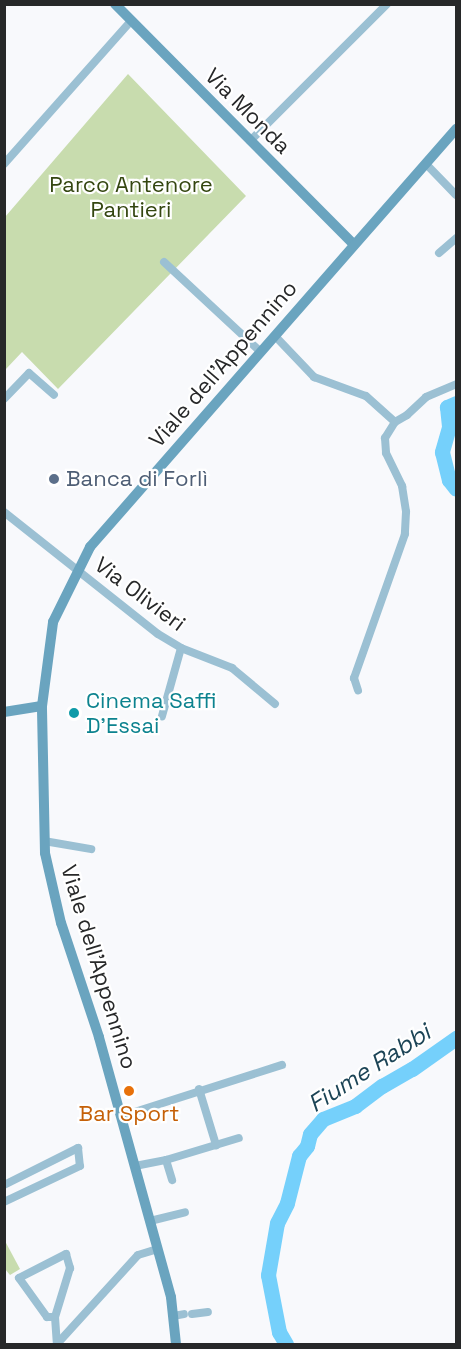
<!DOCTYPE html>
<meta charset="utf-8">
<style>
body{margin:0}
#map{position:relative;width:461px;height:1349px;overflow:hidden;background:#f8f9fc;font-family:"Space Grotesk",sans-serif}
div>[style]{position:absolute}
.green>*{inset:0;background:#c8dcae}
.river>*{height:15px;margin:-7.5px;padding:0 7.5px;transform-origin:7.5px;border-radius:7.5px;background:#75d0fb}
.minor>*{height:8px;margin:-4px;padding:0 4px;transform-origin:4px;border-radius:4px;background:#9bc0d3}
.secondary>*{height:10px;margin:-5px;padding:0 5px;transform-origin:5px;border-radius:5px;background:#6aa4bf}
.dots>*{width:16px;height:16px;translate:-50% -50%;box-sizing:border-box;border:3px solid #fff;border-radius:50%}
span{translate:-50% -50%;white-space:nowrap;text-align:center;line-height:1.15;-webkit-text-stroke:4.5px #fff;paint-order:stroke}
.street-label{font-size:22px;color:#272829}
.park-label{font-size:22px;color:#344610}
.service-label{font-size:22px;color:#4e5e75}
.left{translate:0 -50%;text-align:left}
.culture-label{font-size:22px;color:#0d838f}
.food-label{font-size:22px;color:#c56008}
.water-label{font-size:24px;color:#1c4456;font-style:italic}
.frame{position:absolute;inset:0;border:6px solid #272829;pointer-events:none}
</style>
<div id="map">
<div class="green">
<div style="clip-path:polygon(128px 74px,246px 196px,58px 389px,22px 352px,6px 369px,5px 367px,5px 217px)"></div>
<div style="clip-path:polygon(5px 1241px,20px 1269px,10px 1275px,5px 1269px)"></div>
</div>
<div class="river">
<div style="left:456px;top:403px;width:10px;rotate:156deg"></div>
<div style="left:447px;top:407px;width:20px;rotate:84deg"></div>
<div style="left:449px;top:427px;width:26px;rotate:106deg"></div>
<div style="left:442px;top:452px;width:29px;rotate:76deg"></div>
<div style="left:449px;top:480px;width:11px;rotate:52deg"></div>
<div style="left:286px;top:1344px;width:14px;rotate:-120deg"></div>
<div style="left:279px;top:1332px;width:58px;rotate:-100.9deg"></div>
<div style="left:268px;top:1275px;width:53px;rotate:-80.2deg"></div>
<div style="left:277px;top:1223px;width:22px;rotate:-63deg"></div>
<div style="left:287px;top:1203px;width:49px;rotate:-75.7deg"></div>
<div style="left:299px;top:1156px;width:13px;rotate:-51deg"></div>
<div style="left:307px;top:1146px;width:12px;rotate:-76deg"></div>
<div style="left:310px;top:1134px;width:20px;rotate:-49deg"></div>
<div style="left:323px;top:1119px;width:35px;rotate:-22deg"></div>
<div style="left:355px;top:1106px;width:34px;rotate:-37deg"></div>
<div style="left:382px;top:1086px;width:34px;rotate:-30deg"></div>
<div style="left:412px;top:1069px;width:54px;rotate:-35.2deg"></div>
</div>
<div class="minor">
<div style="left:250px;top:141px;width:194px;rotate:-45deg"></div>
<div style="left:4px;top:164px;width:191px;rotate:-48.4deg"></div>
<div style="left:426px;top:164px;width:43px;rotate:45.9deg"></div>
<div style="left:439px;top:253px;width:23px;rotate:-41deg"></div>
<div style="left:164px;top:262px;width:132px;rotate:42.9deg"></div>
<div style="left:275px;top:336px;width:57px;rotate:46.4deg"></div>
<div style="left:314px;top:377px;width:55px;rotate:20.1deg"></div>
<div style="left:366px;top:396px;width:39px;rotate:42deg"></div>
<div style="left:395px;top:422px;width:19px;rotate:122deg"></div>
<div style="left:385px;top:438px;width:15px;rotate:86deg"></div>
<div style="left:386px;top:453px;width:37px;rotate:64deg"></div>
<div style="left:402px;top:486px;width:26px;rotate:81deg"></div>
<div style="left:406px;top:512px;width:22px;rotate:93deg"></div>
<div style="left:405px;top:534px;width:153px;rotate:109.5deg"></div>
<div style="left:354px;top:678px;width:13px;rotate:72deg"></div>
<div style="left:4px;top:399px;width:36px;rotate:-46deg"></div>
<div style="left:29px;top:373px;width:33px;rotate:41deg"></div>
<div style="left:395px;top:422px;width:14px;rotate:-30deg"></div>
<div style="left:407px;top:415px;width:26px;rotate:-43deg"></div>
<div style="left:426px;top:397px;width:33px;rotate:-23deg"></div>
<div style="left:4px;top:512px;width:196px;rotate:38.4deg"></div>
<div style="left:158px;top:634px;width:27px;rotate:31deg"></div>
<div style="left:181px;top:648px;width:71px;rotate:105.6deg"></div>
<div style="left:181px;top:648px;width:55px;rotate:21.4deg"></div>
<div style="left:232px;top:668px;width:56px;rotate:39.9deg"></div>
<div style="left:44px;top:841px;width:48px;rotate:9.7deg"></div>
<div style="left:199px;top:1089px;width:59px;rotate:73.1deg"></div>
<div style="left:122px;top:1116px;width:168px;rotate:-17.7deg"></div>
<div style="left:166px;top:1160px;width:21px;rotate:73deg"></div>
<div style="left:135px;top:1166px;width:32px;rotate:-11deg"></div>
<div style="left:166px;top:1160px;width:76px;rotate:-16.8deg"></div>
<div style="left:4px;top:1185px;width:83px;rotate:-26.6deg"></div>
<div style="left:78px;top:1148px;width:18px;rotate:84deg"></div>
<div style="left:80px;top:1166px;width:84px;rotate:154.7deg"></div>
<div style="left:150px;top:1221px;width:36px;rotate:-14deg"></div>
<div style="left:192px;top:1314px;width:16px;rotate:-7deg"></div>
<div style="left:173px;top:1316px;width:11px;rotate:-10deg"></div>
<div style="left:55px;top:1317px;width:8px;rotate:180deg"></div>
<div style="left:47px;top:1317px;width:48px;rotate:-125.7deg"></div>
<div style="left:19px;top:1278px;width:53px;rotate:-27.1deg"></div>
<div style="left:66px;top:1254px;width:15px;rotate:74deg"></div>
<div style="left:70px;top:1268px;width:51px;rotate:107deg"></div>
<div style="left:55px;top:1317px;width:27px;rotate:86deg"></div>
<div style="left:57px;top:1344px;width:120px;rotate:-47.7deg"></div>
<div style="left:138px;top:1255px;width:21px;rotate:-17deg"></div>
</div>
<div class="secondary">
<div style="left:115px;top:4px;width:339px;rotate:45.2deg"></div>
<div style="left:4px;top:712px;width:38px;rotate:-9deg"></div>
<div style="left:176px;top:1344px;width:47px;rotate:-96.1deg"></div>
<div style="left:171px;top:1297px;width:270px;rotate:-105.5deg"></div>
<div style="left:99px;top:1037px;width:120px;rotate:-108.4deg"></div>
<div style="left:61px;top:923px;width:72px;rotate:-102.9deg"></div>
<div style="left:45px;top:853px;width:147px;rotate:-91.2deg"></div>
<div style="left:42px;top:706px;width:85px;rotate:-82.5deg"></div>
<div style="left:53px;top:622px;width:84px;rotate:-63.7deg"></div>
<div style="left:90px;top:547px;width:556px;rotate:-48.79deg"></div>
</div>
<div class="dots">
<div style="left:54px;top:479px;background:#5c6f8a"></div>
<div style="left:74px;top:713px;background:#0f9aa8"></div>
<div style="left:129px;top:1091px;background:#e8710a"></div>
</div>
<div class="street-label">
<span style="left:248px;top:111px;rotate:45deg">Via Monda</span>
<span style="left:223px;top:364px;rotate:-49deg">Viale dell'Appennino</span>
<span style="left:140px;top:594px;rotate:37deg">Via Olivieri</span>
<span style="left:99px;top:967px;rotate:73deg">Viale dell'Appennino</span>
</div>
<div class="park-label">
<span style="left:131px;top:197px">Parco Antenore<br>Pantieri</span>
</div>
<div class="service-label">
<span class="left" style="left:66px;top:479px">Banca di Forlì</span>
</div>
<div class="culture-label">
<span class="left" style="left:86px;top:713px">Cinema Saffi<br>D'Essai</span>
</div>
<div class="food-label">
<span style="left:129px;top:1114px">Bar Sport</span>
</div>
<div class="water-label">
<span style="left:369px;top:1068px;rotate:-33deg">Fiume Rabbi</span>
</div>
<div class="frame"></div>
</div>
